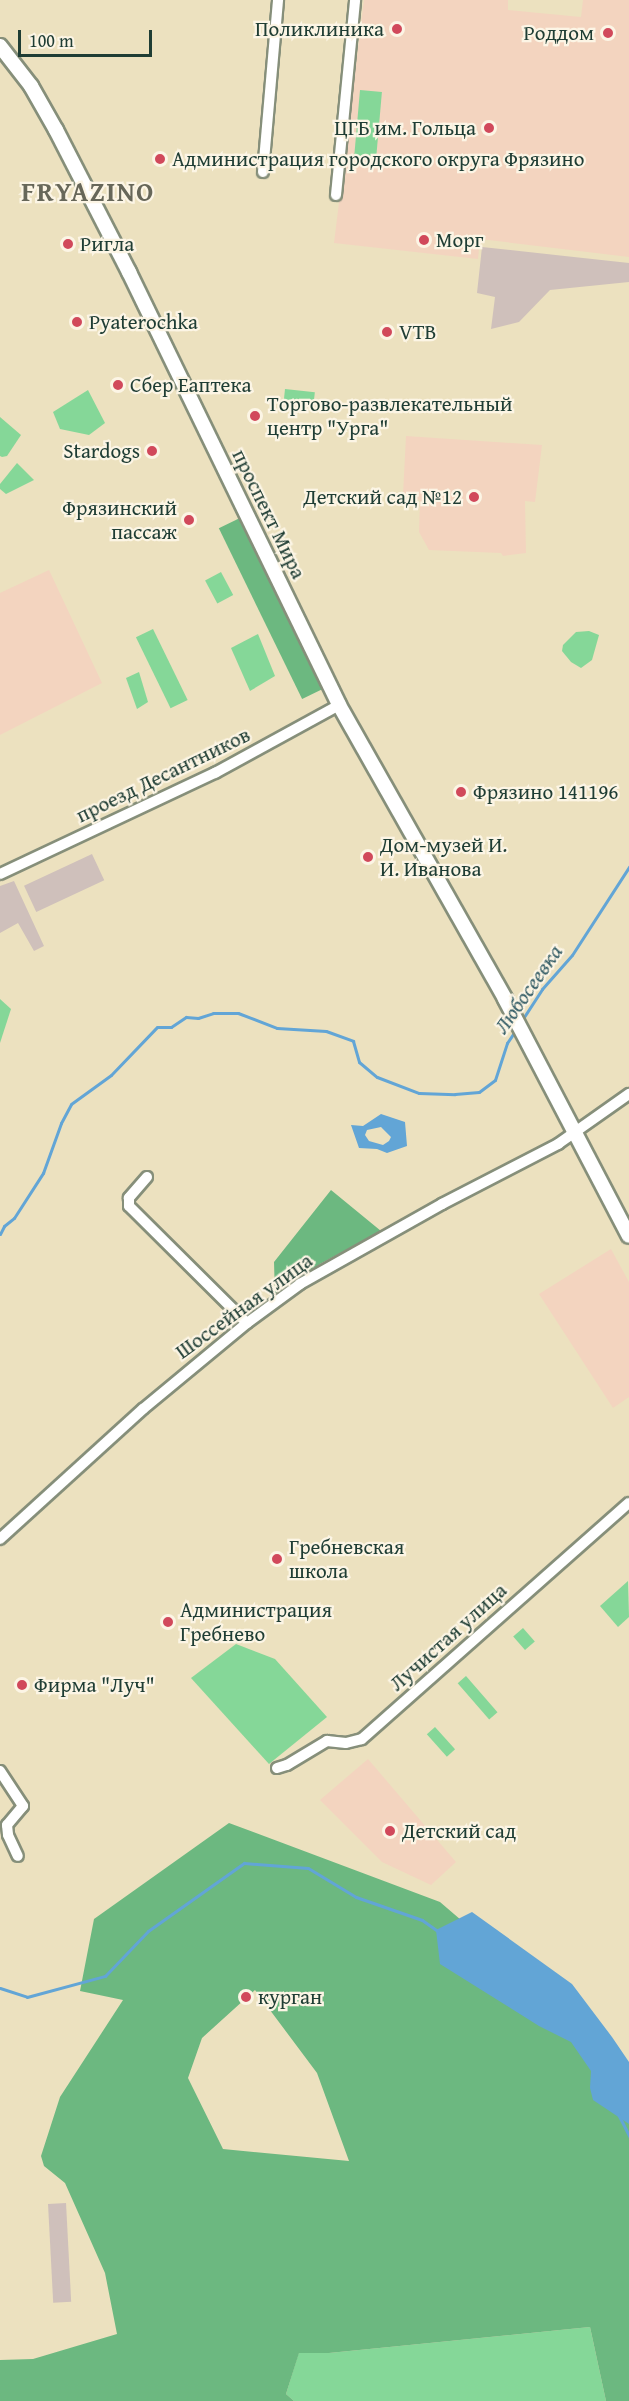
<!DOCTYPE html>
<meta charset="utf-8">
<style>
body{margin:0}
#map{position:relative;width:629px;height:2401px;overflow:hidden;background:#ece1bf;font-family:"Gentium Book Plus",serif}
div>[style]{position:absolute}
.built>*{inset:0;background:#f3d4bf}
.industrial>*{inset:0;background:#cfc0bb;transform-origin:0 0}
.green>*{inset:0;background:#85d798;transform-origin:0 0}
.forest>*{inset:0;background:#6cb880;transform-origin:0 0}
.water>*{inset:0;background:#62a5d6}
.stream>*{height:3px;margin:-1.5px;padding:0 1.5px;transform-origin:1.5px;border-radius:1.5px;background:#62a5d6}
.roads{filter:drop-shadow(2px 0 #868f7a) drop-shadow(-2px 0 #868f7a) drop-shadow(0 2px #868f7a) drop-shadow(0 -2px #868f7a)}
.minor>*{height:10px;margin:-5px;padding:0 5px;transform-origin:5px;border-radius:5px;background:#fff}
.major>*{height:14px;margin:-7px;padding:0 7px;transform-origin:7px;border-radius:7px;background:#fff}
.dots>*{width:16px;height:16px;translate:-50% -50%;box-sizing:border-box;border:3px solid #fcf5e5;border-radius:50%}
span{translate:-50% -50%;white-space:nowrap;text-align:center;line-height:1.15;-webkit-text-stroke:4.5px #fcf5e5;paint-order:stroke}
.poi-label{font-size:21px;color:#1f3d34}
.right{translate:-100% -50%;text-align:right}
.left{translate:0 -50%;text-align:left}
.street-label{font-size:21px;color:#1f3d34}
.water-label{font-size:22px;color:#335c65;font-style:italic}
.district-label{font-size:27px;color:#676759;font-weight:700;letter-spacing:1.5px}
.scale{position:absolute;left:18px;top:30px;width:134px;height:27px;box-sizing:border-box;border:3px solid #1f3d34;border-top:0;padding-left:8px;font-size:18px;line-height:21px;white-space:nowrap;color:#1f3d34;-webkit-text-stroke:4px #fcf5e5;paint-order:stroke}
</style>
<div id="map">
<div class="built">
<div style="clip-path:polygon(364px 0,508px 0,508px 10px,581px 17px,583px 0,629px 0,629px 257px,480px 239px,478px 259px,334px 243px)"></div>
<div style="clip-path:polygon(406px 436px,542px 445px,535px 502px,525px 501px,526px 553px,503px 556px,501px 553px,429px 550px,419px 532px,420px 500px,403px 495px)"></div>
<div style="clip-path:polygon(49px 570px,102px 683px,0 735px,0 593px)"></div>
<div style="clip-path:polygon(611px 1249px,629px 1282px,629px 1397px,613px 1408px,539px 1294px)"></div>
<div style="clip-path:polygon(368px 1759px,456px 1862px,431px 1885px,382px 1862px,320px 1800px)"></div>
</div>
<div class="industrial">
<div style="clip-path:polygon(482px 247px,629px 263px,629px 282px,550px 290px,519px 322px,491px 329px,495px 297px,477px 293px)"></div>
<div style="left:92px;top:854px;width:29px;height:75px;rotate:65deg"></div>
<div style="clip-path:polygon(14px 881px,44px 946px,34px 951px,18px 923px,0 933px,0 886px)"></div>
<div style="left:66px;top:2203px;width:99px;height:18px;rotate:87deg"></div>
</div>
<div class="green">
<div style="left:360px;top:90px;width:22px;height:69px;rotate:5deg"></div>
<div style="left:285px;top:389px;width:30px;height:14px;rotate:6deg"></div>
<div style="clip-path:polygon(88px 390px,105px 423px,89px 435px,60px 429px,53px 412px)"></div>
<div style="clip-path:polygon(0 417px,21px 435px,7px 456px,2px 457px,0 456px)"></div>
<div style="clip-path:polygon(17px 463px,34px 480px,6px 494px,0 489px,0 484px)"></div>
<div style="left:221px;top:572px;width:26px;height:18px;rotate:62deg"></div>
<div style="left:153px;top:629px;width:79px;height:19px;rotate:64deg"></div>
<div style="clip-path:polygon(589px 631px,599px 635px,592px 660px,581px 668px,571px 662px,562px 651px,563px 645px,576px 632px)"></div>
<div style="clip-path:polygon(258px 634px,275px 676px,250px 691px,231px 648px)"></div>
<div style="clip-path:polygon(139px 672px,148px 702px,137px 709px,126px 678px)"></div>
<div style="clip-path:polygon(0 999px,11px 1009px,0 1043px)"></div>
<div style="clip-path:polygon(628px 1581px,629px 1617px,618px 1627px,600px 1606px)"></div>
<div style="left:523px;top:1628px;width:18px;height:13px;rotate:49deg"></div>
<div style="clip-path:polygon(236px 1644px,275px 1659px,327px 1717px,269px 1764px,191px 1678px)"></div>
<div style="left:466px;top:1676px;width:48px;height:11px;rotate:49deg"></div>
<div style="left:435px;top:1727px;width:30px;height:11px;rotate:48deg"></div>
<div style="clip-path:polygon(590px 2327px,606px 2401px,294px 2401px,286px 2394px,299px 2352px,329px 2353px)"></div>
</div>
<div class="forest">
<div style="left:244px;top:516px;width:190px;height:28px;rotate:64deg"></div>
<div style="clip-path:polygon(331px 1190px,381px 1231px,320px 1264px,275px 1297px,274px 1262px)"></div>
<div style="clip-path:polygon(evenodd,229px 1823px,440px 1902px,510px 1962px,629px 2095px,629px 2401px,606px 2401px,590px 2327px,329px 2353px,299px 2353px,286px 2394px,294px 2401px,0 2401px,0 2360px,33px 2359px,117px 2334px,105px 2273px,65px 2183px,44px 2166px,41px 2156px,60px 2097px,123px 2000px,80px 1991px,94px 1919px,229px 1823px,255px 1990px,317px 2073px,349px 2161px,223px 2149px,188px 2078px,202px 2038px,255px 1990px)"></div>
</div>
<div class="water">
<div style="clip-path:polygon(evenodd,381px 1114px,405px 1122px,407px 1146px,387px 1153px,377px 1149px,359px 1148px,351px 1125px,363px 1126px,381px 1114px,381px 1127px,391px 1137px,389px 1141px,383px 1145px,369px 1141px,365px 1135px,367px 1130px,381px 1127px)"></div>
<div style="clip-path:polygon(472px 1912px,572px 1984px,612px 2037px,629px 2062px,629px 2124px,593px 2100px,590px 2088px,591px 2071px,571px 2042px,539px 2026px,440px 1964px,436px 1930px)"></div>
</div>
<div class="stream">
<div style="left:522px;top:1020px;width:37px;rotate:-57deg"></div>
<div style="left:542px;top:989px;width:45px;rotate:-48.6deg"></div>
<div style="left:572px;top:955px;width:105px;rotate:-57.1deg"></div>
<div style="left:0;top:1234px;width:9px;rotate:-63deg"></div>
<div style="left:4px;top:1226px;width:13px;rotate:-39deg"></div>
<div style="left:14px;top:1218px;width:54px;rotate:-57.2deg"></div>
<div style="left:43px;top:1173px;width:53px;rotate:-70.2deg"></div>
<div style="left:61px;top:1123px;width:21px;rotate:-62deg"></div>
<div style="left:71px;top:1104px;width:49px;rotate:-35.9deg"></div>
<div style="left:111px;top:1075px;width:66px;rotate:-46.2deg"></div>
<div style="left:157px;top:1027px;width:14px"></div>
<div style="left:171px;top:1027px;width:18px;rotate:-34deg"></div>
<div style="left:186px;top:1017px;width:12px;rotate:5deg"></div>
<div style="left:198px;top:1018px;width:16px;rotate:-18deg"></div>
<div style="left:213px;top:1013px;width:25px"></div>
<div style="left:238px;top:1013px;width:42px;rotate:21deg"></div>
<div style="left:277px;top:1028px;width:49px;rotate:3.5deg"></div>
<div style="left:326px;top:1031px;width:29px;rotate:20deg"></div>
<div style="left:353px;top:1041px;width:22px;rotate:74deg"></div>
<div style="left:359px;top:1062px;width:23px;rotate:40deg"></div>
<div style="left:377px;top:1077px;width:45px;rotate:20.9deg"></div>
<div style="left:419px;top:1093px;width:36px;rotate:2deg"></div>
<div style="left:455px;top:1094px;width:24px;rotate:-5deg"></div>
<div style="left:479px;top:1092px;width:20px;rotate:-37deg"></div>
<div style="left:495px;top:1080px;width:39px;rotate:-72deg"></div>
<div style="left:507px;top:1043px;width:18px;rotate:-56deg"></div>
<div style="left:0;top:1988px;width:28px;rotate:18deg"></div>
<div style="left:27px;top:1997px;width:81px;rotate:-15.1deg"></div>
<div style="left:105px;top:1976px;width:62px;rotate:-46.3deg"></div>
<div style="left:148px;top:1931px;width:118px;rotate:-35.3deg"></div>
<div style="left:244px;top:1863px;width:64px;rotate:4.5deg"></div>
<div style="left:308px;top:1868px;width:56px;rotate:31.1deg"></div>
<div style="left:356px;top:1897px;width:70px;rotate:19.2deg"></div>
<div style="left:422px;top:1920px;width:19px;rotate:35deg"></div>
<div style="left:618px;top:2114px;width:25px;rotate:63deg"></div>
</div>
<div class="roads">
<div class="minor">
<div style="left:263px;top:172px;width:173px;rotate:-85deg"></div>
<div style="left:336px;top:195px;width:196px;rotate:-84.4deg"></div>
<div style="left:0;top:874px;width:238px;rotate:-25.2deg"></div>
<div style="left:215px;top:773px;width:141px;rotate:-28.7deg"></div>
<div style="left:147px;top:1177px;width:28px;rotate:131deg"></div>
<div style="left:129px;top:1198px;width:8px;rotate:90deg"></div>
<div style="left:129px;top:1206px;width:166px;rotate:44.8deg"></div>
<div style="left:0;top:1539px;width:193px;rotate:-42.3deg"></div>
<div style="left:143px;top:1409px;width:135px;rotate:-39.6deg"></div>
<div style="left:247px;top:1323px;width:66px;rotate:-36.3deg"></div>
<div style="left:300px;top:1284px;width:163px;rotate:-29.4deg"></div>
<div style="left:442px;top:1204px;width:131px;rotate:-27.3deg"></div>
<div style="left:558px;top:1144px;width:87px;rotate:-35.2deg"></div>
<div style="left:277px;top:1768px;width:10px;rotate:-17deg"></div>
<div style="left:287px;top:1765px;width:47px;rotate:-31deg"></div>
<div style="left:327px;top:1741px;width:19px;rotate:6deg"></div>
<div style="left:346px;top:1743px;width:16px;rotate:-14deg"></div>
<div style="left:362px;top:1739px;width:356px;rotate:-41.5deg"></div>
<div style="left:0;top:1771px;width:42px;rotate:56.7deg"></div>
<div style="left:23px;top:1806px;width:25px;rotate:130deg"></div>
<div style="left:7px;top:1825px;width:10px;rotate:84deg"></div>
<div style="left:8px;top:1835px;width:23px;rotate:65deg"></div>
</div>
<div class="major">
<div style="left:0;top:46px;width:51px;rotate:52.2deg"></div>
<div style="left:31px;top:86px;width:51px;rotate:60.4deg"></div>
<div style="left:56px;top:130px;width:160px;rotate:62.8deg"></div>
<div style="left:129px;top:272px;width:481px;rotate:64.1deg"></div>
<div style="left:339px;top:705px;width:338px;rotate:60.5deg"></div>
<div style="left:505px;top:999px;width:267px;rotate:62.4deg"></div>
</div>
</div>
<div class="dots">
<div style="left:397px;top:29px;background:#d1495b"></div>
<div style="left:608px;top:33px;background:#d1495b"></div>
<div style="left:489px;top:128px;background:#d1495b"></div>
<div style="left:160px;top:159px;background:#d1495b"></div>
<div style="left:424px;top:240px;background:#d1495b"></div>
<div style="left:68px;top:244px;background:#d1495b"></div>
<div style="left:77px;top:322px;background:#d1495b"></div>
<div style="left:387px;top:332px;background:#d1495b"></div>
<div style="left:118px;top:385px;background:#d1495b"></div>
<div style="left:255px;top:416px;background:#d1495b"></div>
<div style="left:152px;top:451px;background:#d1495b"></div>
<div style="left:474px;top:497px;background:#d1495b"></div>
<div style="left:189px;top:520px;background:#d1495b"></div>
<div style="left:461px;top:792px;background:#d1495b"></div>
<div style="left:368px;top:857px;background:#d1495b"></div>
<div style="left:277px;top:1559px;background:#d1495b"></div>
<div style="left:168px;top:1622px;background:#d1495b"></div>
<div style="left:22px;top:1685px;background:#d1495b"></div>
<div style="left:390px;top:1831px;background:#d1495b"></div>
<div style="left:246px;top:1997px;background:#d1495b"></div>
</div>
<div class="poi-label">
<span class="right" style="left:384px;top:29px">Поликлиника</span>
<span class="right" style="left:594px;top:33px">Роддом</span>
<span class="right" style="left:476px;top:128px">ЦГБ им. Гольца</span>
<span class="left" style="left:172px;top:159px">Администрация городского округа Фрязино</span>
<span class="left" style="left:436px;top:240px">Морг</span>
<span class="left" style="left:80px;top:244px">Ригла</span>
<span class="left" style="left:89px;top:322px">Pyaterochka</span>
<span class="left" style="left:399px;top:332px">VTB</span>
<span class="left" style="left:130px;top:385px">Сбер Еаптека</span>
<span class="left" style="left:267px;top:416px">Торгово-развлекательный<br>центр "Урга"</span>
<span class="right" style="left:140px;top:451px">Stardogs</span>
<span class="right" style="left:462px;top:497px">Детский сад №12</span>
<span class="right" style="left:177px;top:520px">Фрязинский<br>пассаж</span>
<span class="left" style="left:473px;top:792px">Фрязино 141196</span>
<span class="left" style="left:380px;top:857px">Дом-музей И.<br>И. Иванова</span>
<span class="left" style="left:289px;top:1559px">Гребневская<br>школа</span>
<span class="left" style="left:180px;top:1622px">Администрация<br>Гребнево</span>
<span class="left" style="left:34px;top:1685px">Фирма "Луч"</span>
<span class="left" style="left:402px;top:1831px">Детский сад</span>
<span class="left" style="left:258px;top:1997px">курган</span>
</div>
<div class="street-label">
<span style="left:269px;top:514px;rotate:64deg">проспект Мира</span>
<span style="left:163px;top:775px;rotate:-26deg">проезд Десантников</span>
<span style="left:244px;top:1306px;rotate:-36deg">Шоссейная улица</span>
<span style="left:448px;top:1637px;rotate:-42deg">Лучистая улица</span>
</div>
<div class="water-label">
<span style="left:528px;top:989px;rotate:-55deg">Любосеевка</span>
</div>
<div class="district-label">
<span style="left:88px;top:192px">FRYAZINO</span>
</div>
<div class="scale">100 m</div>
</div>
